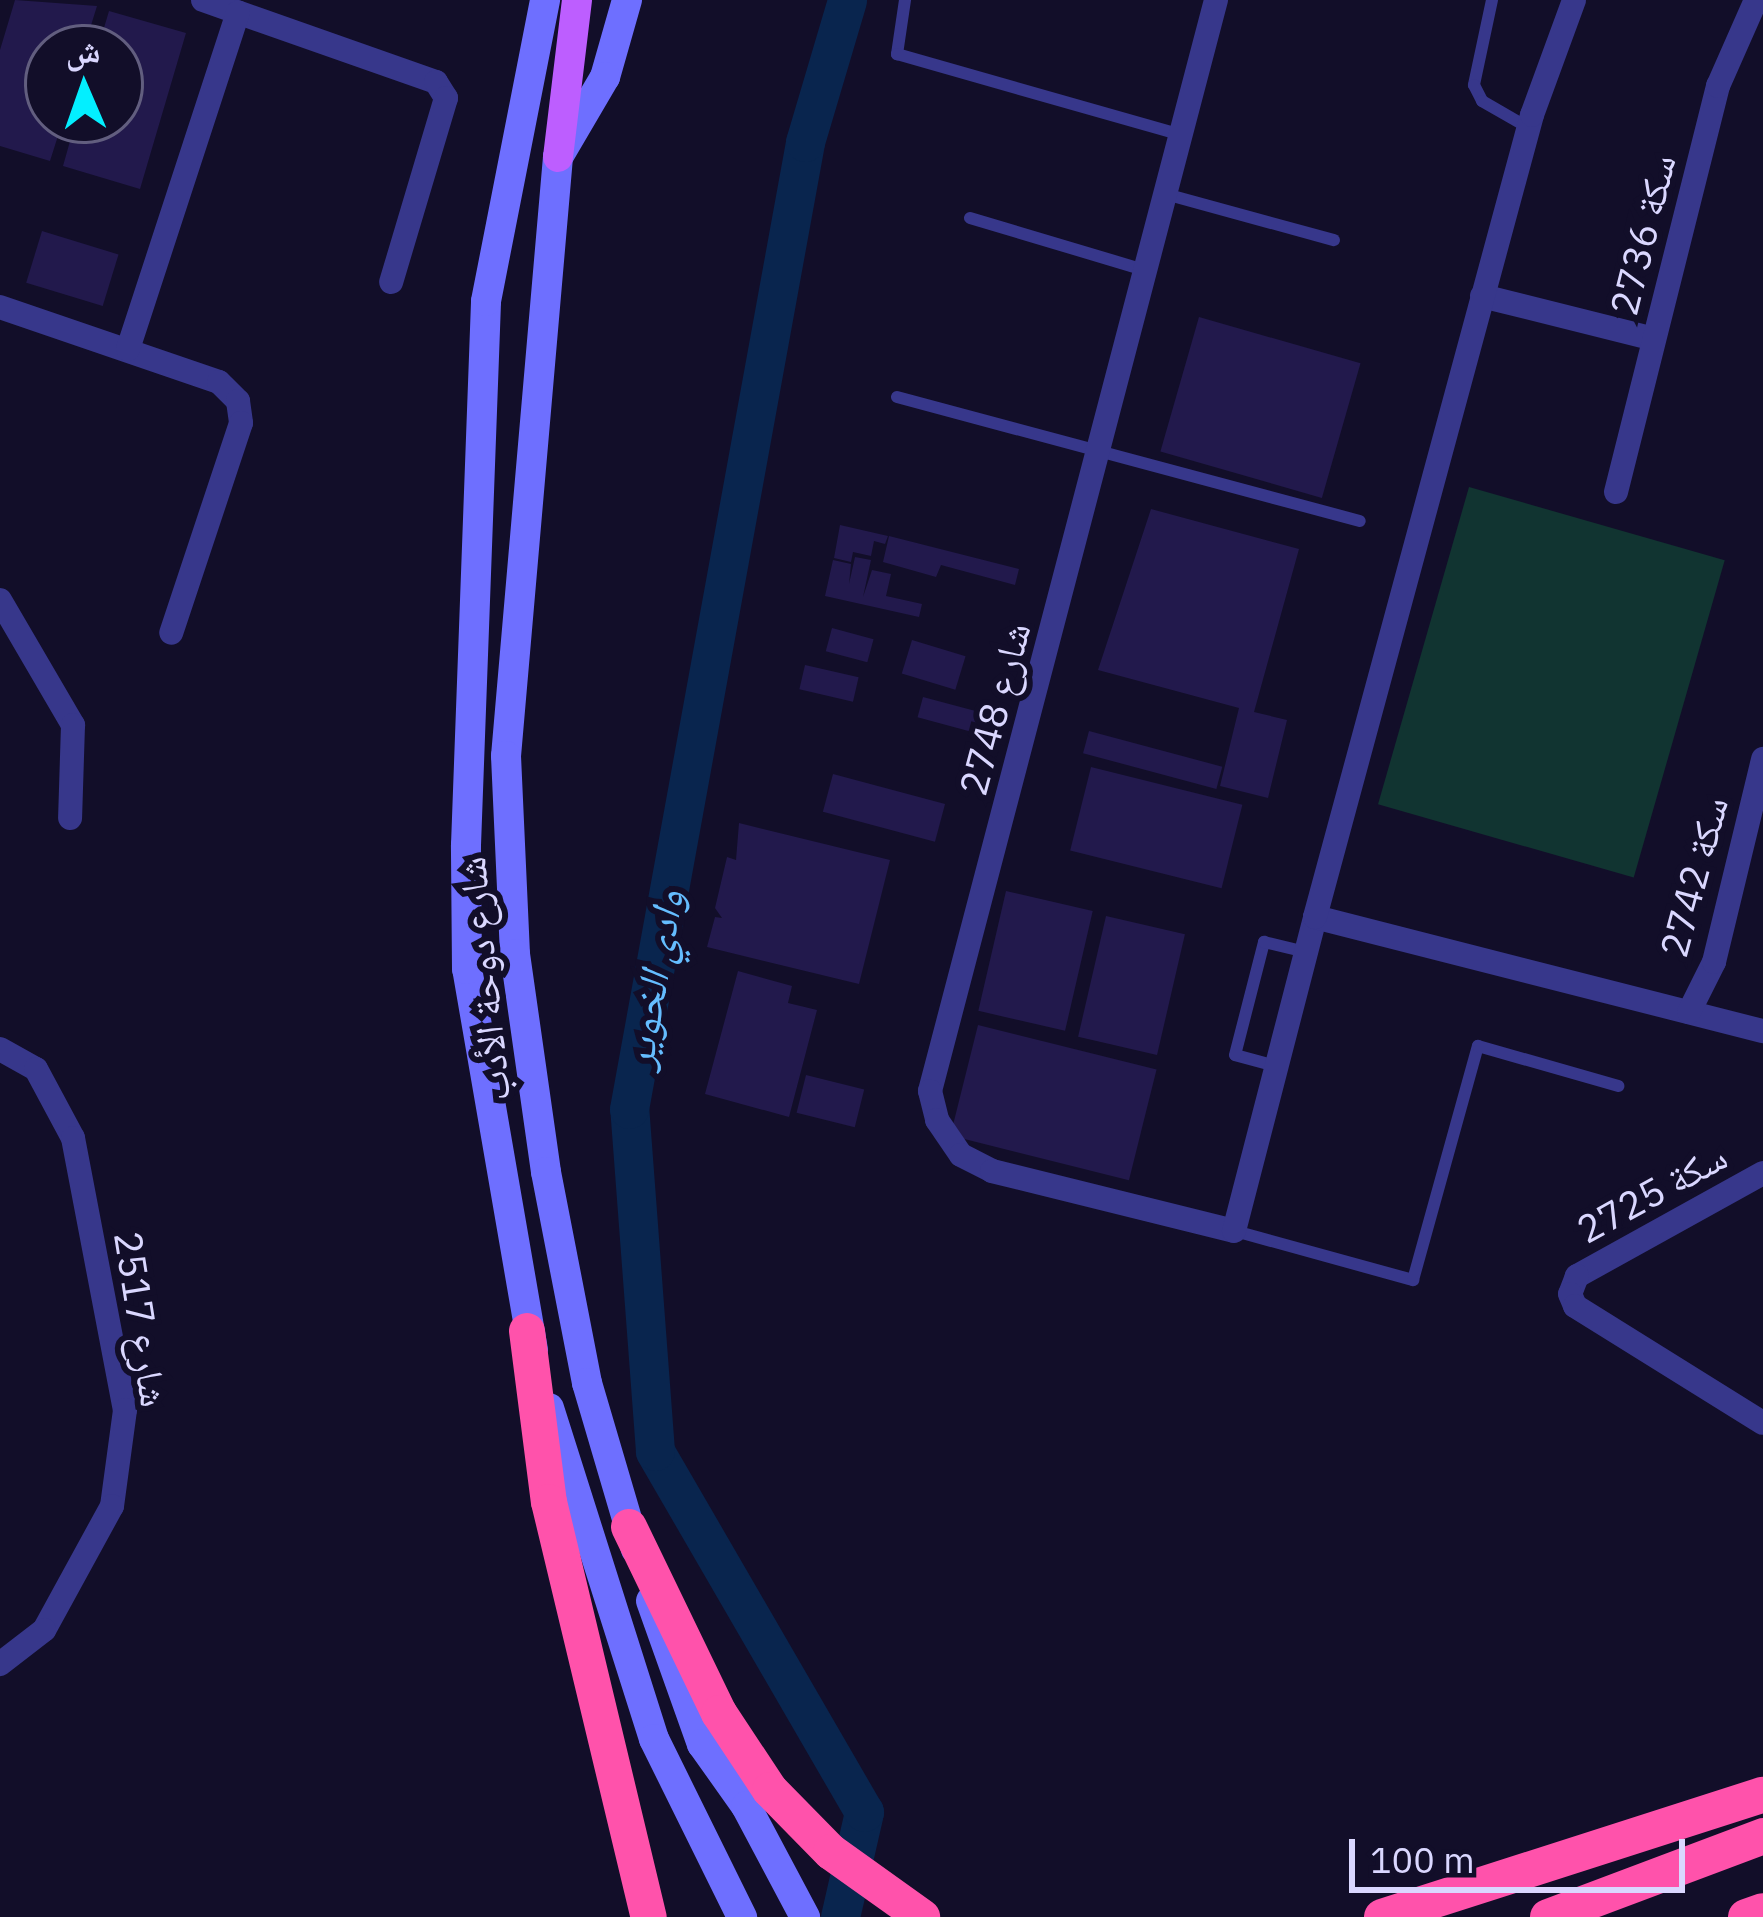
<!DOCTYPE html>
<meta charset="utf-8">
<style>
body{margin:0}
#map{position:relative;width:1763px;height:1917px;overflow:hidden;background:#120e29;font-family:"IBM Plex Sans","Noto Naskh Arabic",sans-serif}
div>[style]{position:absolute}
.green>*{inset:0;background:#113431;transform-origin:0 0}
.river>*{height:39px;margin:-19.5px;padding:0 19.5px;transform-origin:19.5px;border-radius:19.5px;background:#09254e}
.building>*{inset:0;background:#22194c;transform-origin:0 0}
.lane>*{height:12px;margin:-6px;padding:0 6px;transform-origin:6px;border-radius:6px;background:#37378b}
.street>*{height:24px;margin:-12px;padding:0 12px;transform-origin:12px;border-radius:12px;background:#37378b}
.secondary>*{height:30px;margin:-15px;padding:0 15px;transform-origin:15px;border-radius:15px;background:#6e6fff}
.primary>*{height:30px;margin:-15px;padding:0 15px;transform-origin:15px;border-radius:15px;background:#bd5eff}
.highway>*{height:36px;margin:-18px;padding:0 18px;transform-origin:18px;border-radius:18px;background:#ff52ab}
span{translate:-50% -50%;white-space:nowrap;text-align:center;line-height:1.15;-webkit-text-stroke:12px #120e29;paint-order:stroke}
.street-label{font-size:39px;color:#dad7ff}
.water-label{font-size:42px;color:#65bdff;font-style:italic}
.north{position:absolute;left:24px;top:24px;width:120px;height:120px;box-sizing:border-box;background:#120e29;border:3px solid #625e7f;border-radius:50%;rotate:358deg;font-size:33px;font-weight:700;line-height:48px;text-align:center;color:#dad7ff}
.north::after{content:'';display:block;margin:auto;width:42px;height:54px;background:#03efff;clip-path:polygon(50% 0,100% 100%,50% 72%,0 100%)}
.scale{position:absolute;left:1349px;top:1839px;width:336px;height:54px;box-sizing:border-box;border:6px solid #dad7ff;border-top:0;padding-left:15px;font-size:36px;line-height:42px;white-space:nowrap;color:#dad7ff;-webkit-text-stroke:9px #120e29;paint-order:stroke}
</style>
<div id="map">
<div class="green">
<div style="left:1469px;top:487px;width:266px;height:330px;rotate:16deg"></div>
</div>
<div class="river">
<div style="left:840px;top:1917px;width:108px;rotate:-77.1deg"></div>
<div style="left:864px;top:1812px;width:417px;rotate:-120.1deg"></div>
<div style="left:655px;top:1451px;width:343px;rotate:-94.3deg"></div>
<div style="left:629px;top:1109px;width:983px;rotate:-79.68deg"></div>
<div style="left:805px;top:142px;width:148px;rotate:-73.5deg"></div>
</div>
<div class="building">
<div style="clip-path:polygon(15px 0,97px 6px,84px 48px,48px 48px,48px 120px,63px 120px,50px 161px,0 146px,0 50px)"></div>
<div style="clip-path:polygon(109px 11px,186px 33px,140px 189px,63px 166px,76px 120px,120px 120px,120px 48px,98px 48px)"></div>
<div style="left:42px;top:231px;width:80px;height:54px;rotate:17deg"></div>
<div style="left:1199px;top:317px;width:168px;height:140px;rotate:16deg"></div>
<div style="clip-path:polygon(1151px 509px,1299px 549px,1254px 712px,1287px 720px,1268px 798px,1220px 786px,1239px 708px,1098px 670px)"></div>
<div style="clip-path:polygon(840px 525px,888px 536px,885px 544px,874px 541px,871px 556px,853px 552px,851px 562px,834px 558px)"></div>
<div style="clip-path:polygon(889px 536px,1019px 569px,1015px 585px,941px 565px,936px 577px,883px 562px)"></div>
<div style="clip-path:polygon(855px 557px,871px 560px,863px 597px,872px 570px,891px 574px,886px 596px,922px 604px,919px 617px,825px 596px,833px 560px,851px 564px,849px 584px)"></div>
<div style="left:832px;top:628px;width:43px;height:24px;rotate:15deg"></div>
<div style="left:912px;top:640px;width:56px;height:35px;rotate:17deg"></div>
<div style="left:805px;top:665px;width:55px;height:25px;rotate:13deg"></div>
<div style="left:923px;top:697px;width:68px;height:21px;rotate:15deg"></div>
<div style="left:1089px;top:731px;width:138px;height:23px;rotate:15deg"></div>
<div style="left:1091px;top:767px;width:156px;height:86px;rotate:14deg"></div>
<div style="left:833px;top:774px;width:116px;height:39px;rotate:15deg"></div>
<div style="clip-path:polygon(739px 823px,890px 860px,859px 984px,707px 947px,715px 917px,722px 918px,715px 908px,727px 857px,736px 860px)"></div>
<div style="left:1006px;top:891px;width:89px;height:123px;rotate:13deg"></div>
<div style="left:1106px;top:916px;width:81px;height:124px;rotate:13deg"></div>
<div style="clip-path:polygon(738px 971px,792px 986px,788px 1003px,817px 1010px,789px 1117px,705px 1094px)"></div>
<div style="left:978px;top:1025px;width:184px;height:114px;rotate:14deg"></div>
<div style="left:806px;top:1075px;width:60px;height:39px;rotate:14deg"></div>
</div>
<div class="lane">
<div style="left:905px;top:0;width:55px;rotate:98.4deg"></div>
<div style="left:897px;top:54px;width:296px;rotate:15.9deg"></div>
<div style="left:1492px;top:0;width:87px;rotate:102deg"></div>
<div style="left:1474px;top:85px;width:18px;rotate:63deg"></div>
<div style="left:1482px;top:101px;width:54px;rotate:29.9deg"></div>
<div style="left:1169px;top:195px;width:171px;rotate:15.3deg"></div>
<div style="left:970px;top:218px;width:186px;rotate:16.6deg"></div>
<div style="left:897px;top:397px;width:479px;rotate:15deg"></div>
<div style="left:1276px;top:1066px;width:42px;rotate:-165deg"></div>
<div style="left:1235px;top:1055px;width:117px;rotate:-75.6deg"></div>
<div style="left:1264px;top:942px;width:43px;rotate:13.4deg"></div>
<div style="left:1235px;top:1231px;width:185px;rotate:15.4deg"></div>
<div style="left:1413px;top:1280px;width:243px;rotate:-74.5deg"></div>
<div style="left:1478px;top:1046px;width:146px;rotate:15.9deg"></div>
</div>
<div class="street">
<div style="left:203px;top:0;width:247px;rotate:19.4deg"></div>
<div style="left:436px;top:82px;width:19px;rotate:58deg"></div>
<div style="left:446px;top:98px;width:192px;rotate:106.6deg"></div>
<div style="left:1216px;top:0;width:1128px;rotate:104.69deg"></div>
<div style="left:930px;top:1091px;width:30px;rotate:76deg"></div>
<div style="left:937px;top:1120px;width:42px;rotate:55.6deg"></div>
<div style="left:961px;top:1155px;width:35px;rotate:27deg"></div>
<div style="left:992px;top:1171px;width:249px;rotate:13.9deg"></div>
<div style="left:1234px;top:1231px;width:324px;rotate:-75.5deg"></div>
<div style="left:1315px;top:917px;width:462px;rotate:14.3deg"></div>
<div style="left:1482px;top:296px;width:177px;rotate:14deg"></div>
<div style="left:0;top:307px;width:231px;rotate:18.9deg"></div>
<div style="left:219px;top:382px;width:27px;rotate:45deg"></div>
<div style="left:238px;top:401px;width:22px;rotate:82deg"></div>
<div style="left:241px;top:423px;width:221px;rotate:108.4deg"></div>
<div style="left:128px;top:349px;width:354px;rotate:-71.9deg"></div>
<div style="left:1616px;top:492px;width:419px;rotate:-75.9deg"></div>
<div style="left:1718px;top:86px;width:94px;rotate:-66.2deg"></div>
<div style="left:0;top:600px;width:145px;rotate:59.7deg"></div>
<div style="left:73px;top:725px;width:93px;rotate:91.8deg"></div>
<div style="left:1315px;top:917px;width:831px;rotate:-74.86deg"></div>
<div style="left:1532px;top:115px;width:122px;rotate:-69.9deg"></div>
<div style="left:1689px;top:1012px;width:56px;rotate:-63.4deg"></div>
<div style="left:1714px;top:962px;width:209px;rotate:-76.4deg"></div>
<div style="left:0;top:1049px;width:41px;rotate:29.1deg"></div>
<div style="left:36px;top:1069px;width:78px;rotate:61.8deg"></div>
<div style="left:73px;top:1138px;width:277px;rotate:79.2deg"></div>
<div style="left:125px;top:1410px;width:97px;rotate:97.7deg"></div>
<div style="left:112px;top:1506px;width:141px;rotate:118.7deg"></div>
<div style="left:44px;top:1630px;width:56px;rotate:142.3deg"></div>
<div style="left:1763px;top:1173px;width:213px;rotate:151deg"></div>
<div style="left:1577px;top:1276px;width:19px;rotate:111deg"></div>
<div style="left:1570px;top:1294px;width:13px;rotate:67deg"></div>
<div style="left:1575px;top:1306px;width:221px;rotate:31.9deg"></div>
</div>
<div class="secondary">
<div style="left:627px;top:0;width:80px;rotate:105.9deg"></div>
<div style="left:605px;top:77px;width:93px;rotate:120.4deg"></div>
<div style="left:558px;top:157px;width:601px;rotate:94.96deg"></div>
<div style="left:506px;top:756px;width:198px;rotate:87.4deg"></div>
<div style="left:515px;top:954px;width:220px;rotate:81.9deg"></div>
<div style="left:546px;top:1172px;width:215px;rotate:79deg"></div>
<div style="left:587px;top:1383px;width:173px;rotate:73.6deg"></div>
<div style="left:533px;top:1350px;width:387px;rotate:-99.8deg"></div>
<div style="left:467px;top:969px;width:124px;rotate:-90.5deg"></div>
<div style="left:466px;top:845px;width:544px;rotate:-87.89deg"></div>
<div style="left:486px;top:301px;width:307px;rotate:-78.9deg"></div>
<div style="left:549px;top:1408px;width:347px;rotate:72.4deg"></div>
<div style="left:654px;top:1739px;width:199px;rotate:63.7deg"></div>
<div style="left:651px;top:1601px;width:152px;rotate:70.4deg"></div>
<div style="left:702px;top:1744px;width:76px;rotate:54.6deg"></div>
<div style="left:746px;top:1806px;width:126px;rotate:62deg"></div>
</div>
<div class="primary">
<div style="left:558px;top:157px;width:158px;rotate:-83.1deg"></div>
</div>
<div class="highway">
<div style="left:527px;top:1331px;width:172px;rotate:82.7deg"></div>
<div style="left:549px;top:1502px;width:427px;rotate:76.5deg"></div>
<div style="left:629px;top:1527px;width:207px;rotate:64.2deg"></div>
<div style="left:719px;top:1713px;width:92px;rotate:56.5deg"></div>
<div style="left:770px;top:1790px;width:87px;rotate:45.5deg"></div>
<div style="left:831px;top:1852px;width:112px;rotate:35.5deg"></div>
<div style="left:1382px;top:1917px;width:400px;rotate:-17.8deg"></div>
<div style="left:1548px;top:1917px;width:230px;rotate:-20.6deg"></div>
<div style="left:1746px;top:1917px;width:18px;rotate:-19deg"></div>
</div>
<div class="street-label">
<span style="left:1643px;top:235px;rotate:-76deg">سكة 2736</span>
<span style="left:995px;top:709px;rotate:-75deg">شارع 2748</span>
<span style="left:1694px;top:877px;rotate:-75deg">سكة 2742</span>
<span style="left:484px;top:979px;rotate:-96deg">شارع دوحة الأدب</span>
<span style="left:1652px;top:1193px;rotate:-29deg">سكة 2725</span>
<span style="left:141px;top:1319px;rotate:81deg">2517 شارع</span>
</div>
<div class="water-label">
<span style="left:653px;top:979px;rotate:-80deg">وادي الخوير</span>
</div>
<div class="north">ش</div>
<div class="scale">100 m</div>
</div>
